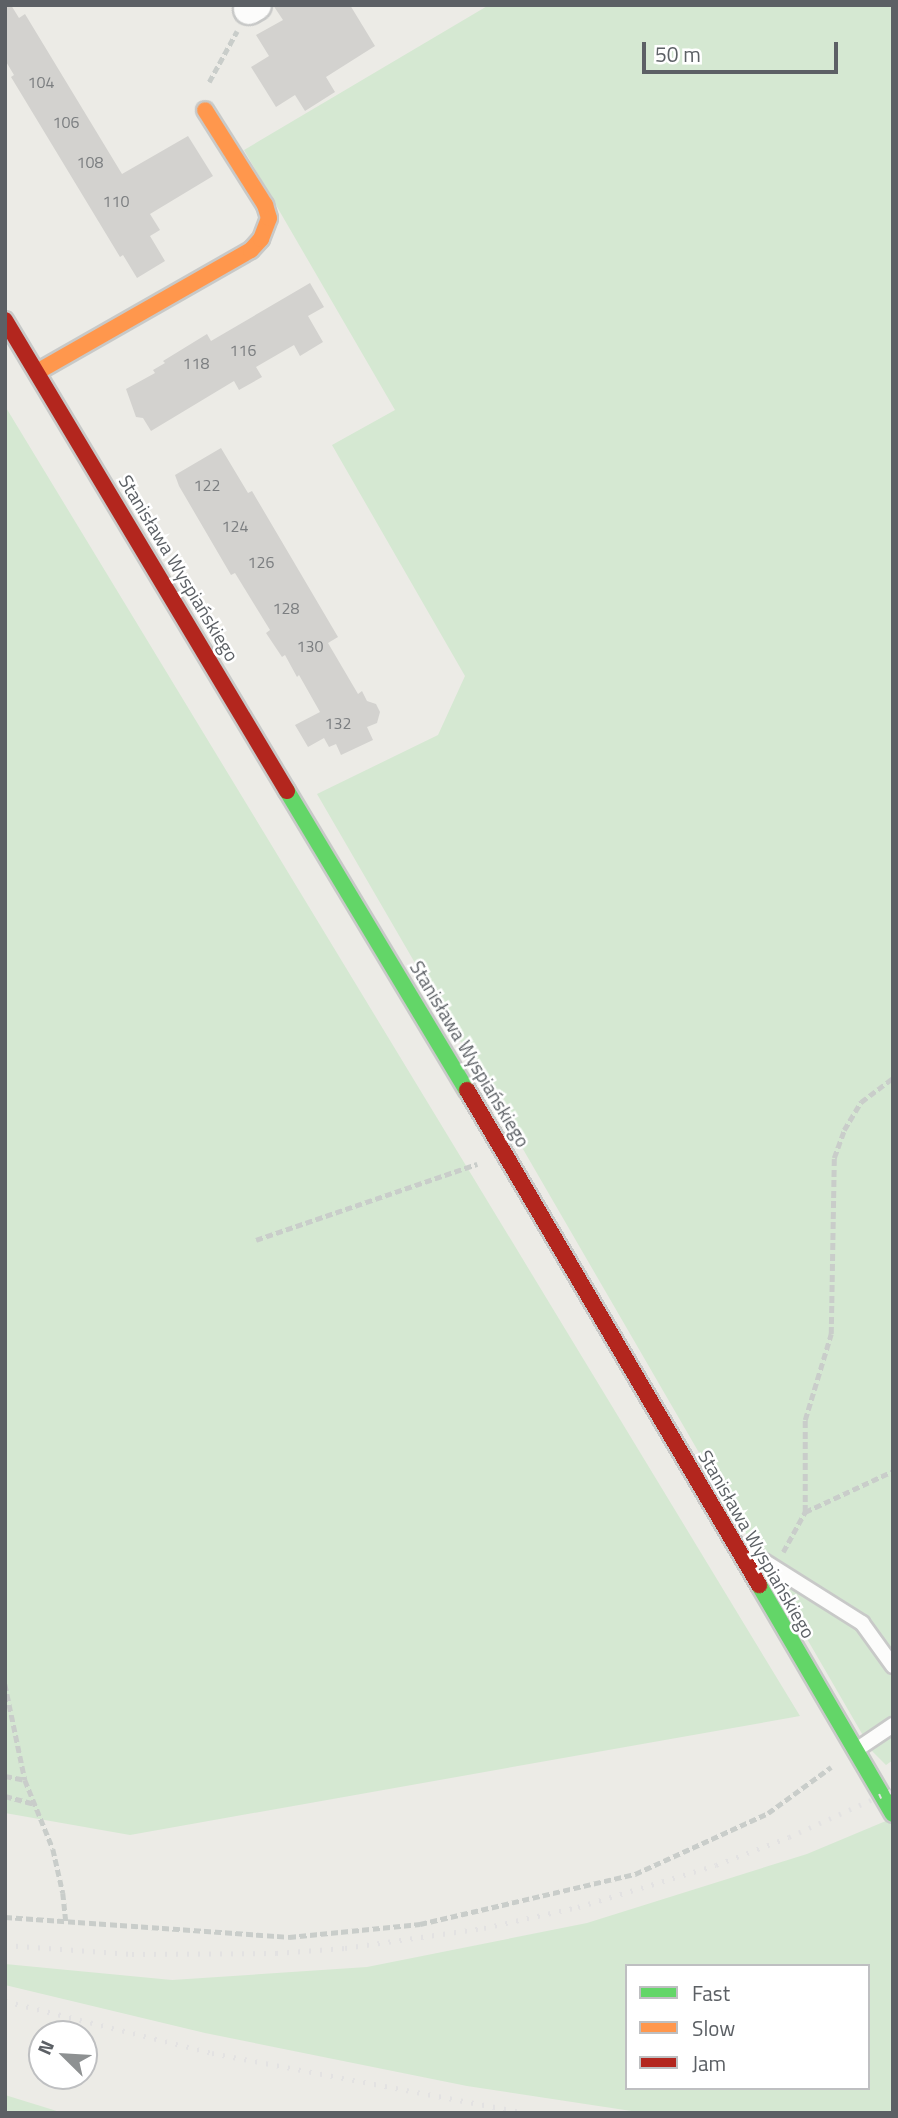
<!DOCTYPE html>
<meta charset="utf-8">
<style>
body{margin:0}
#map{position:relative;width:898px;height:2118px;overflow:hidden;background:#ecebe6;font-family:"Titillium Web",sans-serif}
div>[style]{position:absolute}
.green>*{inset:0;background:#d5e8d2}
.building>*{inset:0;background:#d3d2cf}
.path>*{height:4.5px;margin-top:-2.25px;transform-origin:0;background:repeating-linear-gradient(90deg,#c9cdca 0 7px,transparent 0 10.5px)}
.roads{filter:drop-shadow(2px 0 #c8c9c8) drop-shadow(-2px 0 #c8c9c8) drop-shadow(0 2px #c8c9c8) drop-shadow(0 -2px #c8c9c8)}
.lane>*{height:14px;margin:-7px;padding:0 7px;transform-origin:7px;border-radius:7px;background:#fcfcfb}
.street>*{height:30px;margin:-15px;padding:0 15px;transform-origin:15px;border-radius:15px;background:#fcfcfb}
.fast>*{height:16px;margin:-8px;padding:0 8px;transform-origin:8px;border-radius:8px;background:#63d668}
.slow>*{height:16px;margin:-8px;padding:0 8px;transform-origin:8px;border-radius:8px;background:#ff974d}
.jam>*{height:16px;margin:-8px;padding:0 8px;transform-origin:8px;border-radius:8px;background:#b3261e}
.rail>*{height:5px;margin-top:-2.5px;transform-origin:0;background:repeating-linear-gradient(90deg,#e3e2e2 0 2px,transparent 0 11px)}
span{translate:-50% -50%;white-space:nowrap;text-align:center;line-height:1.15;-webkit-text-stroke:5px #fff;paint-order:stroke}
.number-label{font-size:16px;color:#7b7e80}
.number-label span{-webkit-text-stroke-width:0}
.street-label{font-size:19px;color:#5c6065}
.frame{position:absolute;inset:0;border:7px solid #5c6065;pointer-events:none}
.legend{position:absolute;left:625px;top:1964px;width:245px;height:126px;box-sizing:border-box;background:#fff;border:2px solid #bebfc1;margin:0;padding:9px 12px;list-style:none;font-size:21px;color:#5c6065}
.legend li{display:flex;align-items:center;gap:14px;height:35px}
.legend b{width:35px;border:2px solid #bebfc1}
.north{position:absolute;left:28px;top:2020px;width:70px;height:70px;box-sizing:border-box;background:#fff;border:2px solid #bebfc1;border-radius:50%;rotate:294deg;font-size:19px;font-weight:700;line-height:28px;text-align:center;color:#5c6065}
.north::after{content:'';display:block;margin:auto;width:24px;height:32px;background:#8e9192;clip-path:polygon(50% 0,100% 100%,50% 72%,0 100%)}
.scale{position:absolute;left:642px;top:42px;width:196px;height:32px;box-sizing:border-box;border:4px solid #5c6065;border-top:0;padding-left:9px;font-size:21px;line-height:24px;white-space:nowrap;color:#5c6065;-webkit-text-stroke:5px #fff;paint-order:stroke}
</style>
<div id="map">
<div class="green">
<div style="clip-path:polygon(489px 5px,893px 5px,893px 1760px,886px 1765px,872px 1751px,317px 794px,438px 735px,465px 676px,332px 445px,395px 410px,244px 150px)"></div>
<div style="clip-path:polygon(5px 406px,800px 1716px,130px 1835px,5px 1813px)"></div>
<div style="clip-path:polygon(evenodd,893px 1818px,893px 2113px,638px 2112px,467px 2086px,205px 2033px,5px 1985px,5px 1964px,172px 1980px,367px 1967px,587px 1923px,807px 1854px,893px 1818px,627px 1966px,868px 1966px,868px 2088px,627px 2088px,627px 1966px)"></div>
<div style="clip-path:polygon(5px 2095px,60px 2112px,59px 2113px,5px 2113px)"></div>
</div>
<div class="building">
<div style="clip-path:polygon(5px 5px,11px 5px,19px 18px,25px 14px,122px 174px,188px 136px,213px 176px,150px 214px,160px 230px,150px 236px,165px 261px,137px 278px,123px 255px,120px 257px,11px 77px,14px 75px,5px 60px)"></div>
<div style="clip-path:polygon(273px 5px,350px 5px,375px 46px,326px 77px,335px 92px,305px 111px,295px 95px,276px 107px,251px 67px,269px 56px,256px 35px,283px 20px)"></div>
<div style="clip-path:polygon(310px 283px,324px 307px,308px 316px,323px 342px,300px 356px,294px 345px,256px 367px,262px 377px,239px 390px,234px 381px,151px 431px,143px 418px,136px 417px,126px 389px,155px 373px,153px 370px,165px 363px,163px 361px,207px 334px,211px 341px)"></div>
<div style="clip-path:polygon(221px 448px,248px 493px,252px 491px,338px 637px,328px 643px,358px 694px,362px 691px,367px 701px,376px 704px,380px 712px,377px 723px,367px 727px,373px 740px,341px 755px,336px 744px,329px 747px,324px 738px,308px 747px,295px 725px,320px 712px,299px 675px,297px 677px,285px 655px,282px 657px,266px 633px,270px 630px,235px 573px,231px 575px,179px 486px,175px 475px)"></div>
</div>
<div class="path">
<div style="left:209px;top:82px;width:58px;rotate:-61.2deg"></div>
<div style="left:256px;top:1240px;width:234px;rotate:-19deg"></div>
<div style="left:805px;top:1512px;width:92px;rotate:-90deg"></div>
<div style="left:805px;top:1420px;width:90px;rotate:-73.2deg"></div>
<div style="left:831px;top:1334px;width:176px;rotate:-89deg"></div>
<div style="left:834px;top:1158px;width:30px;rotate:-70deg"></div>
<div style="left:844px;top:1130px;width:33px;rotate:-59deg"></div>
<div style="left:861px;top:1102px;width:40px;rotate:-37deg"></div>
<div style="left:783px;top:1552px;width:46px;rotate:-61.2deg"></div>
<div style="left:805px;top:1512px;width:97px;rotate:-25deg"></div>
<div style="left:5px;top:1684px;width:98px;rotate:78.2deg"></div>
<div style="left:25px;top:1780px;width:74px;rotate:67.9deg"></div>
<div style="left:53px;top:1849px;width:45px;rotate:77.2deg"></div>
<div style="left:63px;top:1893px;width:30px;rotate:84deg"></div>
<div style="left:5px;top:1776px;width:20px;rotate:11deg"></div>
<div style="left:5px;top:1796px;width:30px;rotate:15deg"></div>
<div style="left:5px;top:1917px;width:285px;rotate:4deg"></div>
<div style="left:289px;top:1937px;width:132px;rotate:-5.7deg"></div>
<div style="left:420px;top:1924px;width:221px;rotate:-13.1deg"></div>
<div style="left:635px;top:1874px;width:146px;rotate:-24.6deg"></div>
<div style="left:768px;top:1813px;width:78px;rotate:-36.1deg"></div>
</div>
<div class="roads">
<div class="lane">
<div style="left:754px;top:1555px;width:128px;rotate:32.2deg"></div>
<div style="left:862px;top:1623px;width:53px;rotate:54.2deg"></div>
<div style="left:856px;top:1750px;width:45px;rotate:-34deg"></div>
</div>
<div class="street">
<div style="left:249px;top:9px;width:8px;rotate:-30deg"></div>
</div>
<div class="fast">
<div style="left:287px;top:791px;width:349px;rotate:59deg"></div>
<div style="left:759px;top:1585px;width:265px;rotate:59.7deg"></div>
</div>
<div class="slow">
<div style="left:37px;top:372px;width:246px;rotate:-29.7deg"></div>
<div style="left:251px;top:250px;width:15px;rotate:-48deg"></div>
<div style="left:261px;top:239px;width:22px;rotate:-69deg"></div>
<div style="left:269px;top:218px;width:14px;rotate:-107deg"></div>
<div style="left:265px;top:205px;width:112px;rotate:-122.3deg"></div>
</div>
<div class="jam">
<div style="left:5px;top:320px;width:549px;rotate:59.09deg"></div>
<div style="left:467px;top:1090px;width:575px;rotate:59.46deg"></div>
</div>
</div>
<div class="rail">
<div style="left:5px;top:1945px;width:127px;rotate:4.1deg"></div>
<div style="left:132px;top:1954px;width:144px;rotate:-0.4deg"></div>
<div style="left:276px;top:1953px;width:69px;rotate:-4.1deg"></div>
<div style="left:345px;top:1948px;width:140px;rotate:-8.2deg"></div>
<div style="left:484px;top:1928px;width:96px;rotate:-12.6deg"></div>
<div style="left:578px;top:1907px;width:144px;rotate:-16.9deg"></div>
<div style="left:716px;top:1865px;width:78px;rotate:-21deg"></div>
<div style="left:789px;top:1837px;width:114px;rotate:-24.3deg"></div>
<div style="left:5px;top:2001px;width:213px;rotate:14.1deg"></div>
<div style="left:212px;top:2053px;width:320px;rotate:10.8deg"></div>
</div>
<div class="number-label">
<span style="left:41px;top:82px">104</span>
<span style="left:66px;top:122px">106</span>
<span style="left:90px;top:162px">108</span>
<span style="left:116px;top:201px">110</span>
<span style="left:243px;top:350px">116</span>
<span style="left:196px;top:363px">118</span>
<span style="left:207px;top:485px">122</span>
<span style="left:235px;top:526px">124</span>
<span style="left:261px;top:562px">126</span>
<span style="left:286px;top:608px">128</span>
<span style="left:310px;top:646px">130</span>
<span style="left:338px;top:723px">132</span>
</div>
<div class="street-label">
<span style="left:179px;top:568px;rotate:59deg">Stanisława Wyspiańskiego</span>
<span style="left:470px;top:1054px;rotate:59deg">Stanisława Wyspiańskiego</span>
<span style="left:757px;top:1544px;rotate:60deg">Stanisława Wyspiańskiego</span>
</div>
<div class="frame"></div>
<ul class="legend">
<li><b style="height:9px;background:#63d668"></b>Fast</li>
<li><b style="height:9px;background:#ff974d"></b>Slow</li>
<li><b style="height:9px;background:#b3261e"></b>Jam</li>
</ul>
<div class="north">N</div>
<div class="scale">50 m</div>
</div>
